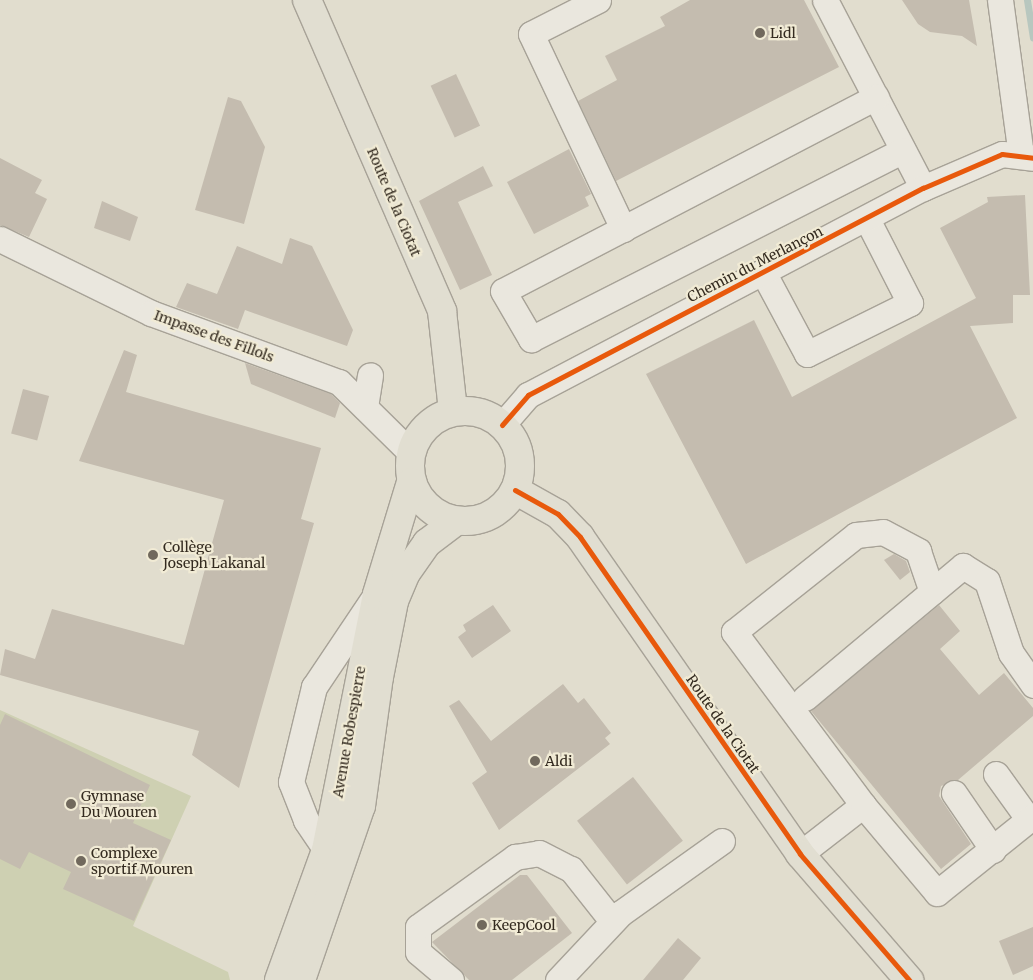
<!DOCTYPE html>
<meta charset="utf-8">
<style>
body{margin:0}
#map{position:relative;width:1033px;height:980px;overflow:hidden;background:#e1ddce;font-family:Merriweather,serif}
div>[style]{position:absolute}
.green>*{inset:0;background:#ced0b2}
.stream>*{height:7px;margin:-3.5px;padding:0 3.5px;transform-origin:3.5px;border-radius:3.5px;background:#b8c7bf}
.building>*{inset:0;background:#c4bcaf;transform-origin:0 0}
.roads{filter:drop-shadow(1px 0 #a7a297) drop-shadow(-1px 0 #a7a297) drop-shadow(0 1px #a7a297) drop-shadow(0 -1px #a7a297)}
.minor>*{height:25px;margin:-12.5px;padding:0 12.5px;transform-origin:12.5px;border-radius:12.5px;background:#eae7de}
.major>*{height:28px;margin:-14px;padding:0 14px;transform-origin:14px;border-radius:14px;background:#e1ded1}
.major>.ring{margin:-14px;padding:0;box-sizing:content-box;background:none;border:28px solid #e1ded1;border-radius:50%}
.cycleway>*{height:5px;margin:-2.5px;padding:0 2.5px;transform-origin:2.5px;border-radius:2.5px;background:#e8590c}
.dots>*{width:14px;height:14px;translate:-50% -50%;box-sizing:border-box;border:2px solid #f1ebd5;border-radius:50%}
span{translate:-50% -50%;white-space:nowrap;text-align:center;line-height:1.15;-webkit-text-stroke:4.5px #f1ebd5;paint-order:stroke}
.poi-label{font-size:14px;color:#342b20}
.left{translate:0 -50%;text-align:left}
.street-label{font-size:14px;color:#342b20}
</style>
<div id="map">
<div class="green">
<div style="clip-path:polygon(0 710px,191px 796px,133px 926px,228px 972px,230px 980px,0 980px)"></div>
</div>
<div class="stream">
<div style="left:1027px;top:0;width:38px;rotate:81deg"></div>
</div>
<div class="building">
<div style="clip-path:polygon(690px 0,804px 0,839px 67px,616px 181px,578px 101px,617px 80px,605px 56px,665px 26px,660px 17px)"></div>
<div style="clip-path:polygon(902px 0,969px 0,977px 46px,962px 36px,930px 32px,918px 24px)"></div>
<div style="left:456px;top:74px;width:57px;height:28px;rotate:65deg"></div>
<div style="clip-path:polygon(228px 97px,241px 101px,265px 147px,244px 224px,195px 210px)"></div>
<div style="clip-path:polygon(569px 149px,591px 194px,585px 197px,589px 206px,534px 234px,507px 182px)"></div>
<div style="clip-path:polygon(0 158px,42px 180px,35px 193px,47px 199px,29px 237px,0 225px)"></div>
<div style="clip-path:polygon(483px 166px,493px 186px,458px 202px,492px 275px,460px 290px,419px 201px)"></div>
<div style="clip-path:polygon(1025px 195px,1030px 295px,1013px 295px,1013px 323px,970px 326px,1017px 418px,746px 564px,646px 374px,754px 320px,792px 397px,976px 298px,940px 228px,988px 202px,987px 197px)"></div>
<div style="clip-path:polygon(102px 201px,138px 217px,130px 241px,94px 228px)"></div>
<div style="clip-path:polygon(290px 238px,312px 246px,353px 330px,347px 346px,245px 310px,238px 329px,176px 307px,187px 283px,217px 294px,237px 246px,282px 264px)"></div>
<div style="clip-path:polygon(124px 350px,137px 355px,126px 392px,321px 448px,301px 519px,314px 523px,239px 788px,192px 755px,199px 731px,0 675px,5px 649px,35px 659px,52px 609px,184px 645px,224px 500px,79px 461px)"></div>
<div style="clip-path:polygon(245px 363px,331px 394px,340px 403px,335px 418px,251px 384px)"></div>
<div style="left:23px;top:389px;width:27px;height:46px;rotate:15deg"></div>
<div style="clip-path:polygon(894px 554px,906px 561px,910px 572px,900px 580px,884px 560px)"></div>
<div style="clip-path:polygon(493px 605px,511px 631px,472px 658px,458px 637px,466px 631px,463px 625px)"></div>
<div style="clip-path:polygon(939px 605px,960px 631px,940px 649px,979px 695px,1004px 673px,1033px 708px,1033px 716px,958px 780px,941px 786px,939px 796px,971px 844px,941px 869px,811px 711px)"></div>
<div style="clip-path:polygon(563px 684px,578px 703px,584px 698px,611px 733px,605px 738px,610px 744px,499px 830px,472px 783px,487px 772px,449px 706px,459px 700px,491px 741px)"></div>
<div style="clip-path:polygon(5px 714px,150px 785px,133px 823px,171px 840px,134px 921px,63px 889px,71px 872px,29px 852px,20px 869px,0 859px,0 725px)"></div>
<div style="left:633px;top:777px;width:81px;height:71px;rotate:52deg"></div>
<div style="clip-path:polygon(520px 875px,527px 875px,572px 933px,512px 980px,469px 980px,432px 942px)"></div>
<div style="clip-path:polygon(1033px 927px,1033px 966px,1013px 975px,999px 941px)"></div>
<div style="clip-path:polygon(678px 938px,701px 958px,683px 980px,643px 980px)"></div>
</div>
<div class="roads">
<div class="minor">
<div style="left:598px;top:0;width:75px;rotate:153.1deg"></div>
<div style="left:531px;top:34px;width:216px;rotate:64.7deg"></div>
<div style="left:825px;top:0;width:212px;rotate:62.5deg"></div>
<div style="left:1000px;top:0;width:157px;rotate:82.3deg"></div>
<div style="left:876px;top:97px;width:420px;rotate:152.5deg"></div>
<div style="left:503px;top:291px;width:56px;rotate:59.7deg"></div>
<div style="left:531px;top:339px;width:417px;rotate:-26.9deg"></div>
<div style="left:0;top:239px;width:168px;rotate:26.1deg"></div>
<div style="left:151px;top:313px;width:200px;rotate:20.2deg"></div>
<div style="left:339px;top:382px;width:101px;rotate:44.6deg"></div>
<div style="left:763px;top:272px;width:93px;rotate:61.8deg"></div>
<div style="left:807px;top:354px;width:115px;rotate:-26.3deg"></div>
<div style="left:910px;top:303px;width:94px;rotate:-117.1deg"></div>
<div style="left:365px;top:407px;width:32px;rotate:-81deg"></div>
<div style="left:502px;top:425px;width:40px;rotate:-49deg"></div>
<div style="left:528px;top:395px;width:446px;rotate:-27.7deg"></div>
<div style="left:923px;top:188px;width:86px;rotate:-23.3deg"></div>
<div style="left:1002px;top:154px;width:31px;rotate:7deg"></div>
<div style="left:805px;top:698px;width:206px;rotate:-39.9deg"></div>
<div style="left:963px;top:566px;width:28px;rotate:32deg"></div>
<div style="left:987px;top:581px;width:76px;rotate:71.6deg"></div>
<div style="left:1011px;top:653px;width:39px;rotate:55deg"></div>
<div style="left:996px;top:774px;width:57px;rotate:54.3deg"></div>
<div style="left:954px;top:793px;width:69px;rotate:55.6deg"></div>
<div style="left:863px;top:805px;width:216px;rotate:-126.7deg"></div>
<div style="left:734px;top:632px;width:156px;rotate:-38.5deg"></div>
<div style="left:856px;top:535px;width:27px;rotate:-6deg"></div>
<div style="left:883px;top:532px;width:40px;rotate:28deg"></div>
<div style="left:918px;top:551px;width:43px;rotate:71.1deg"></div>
<div style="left:326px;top:850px;width:36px;rotate:-124deg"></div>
<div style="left:306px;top:820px;width:41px;rotate:-111.5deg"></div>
<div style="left:291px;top:782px;width:98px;rotate:-76.4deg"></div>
<div style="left:314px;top:687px;width:110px;rotate:-56.2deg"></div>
<div style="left:800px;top:854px;width:80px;rotate:-37.9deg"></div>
<div style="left:863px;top:805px;width:115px;rotate:49.9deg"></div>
<div style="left:937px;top:893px;width:123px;rotate:-38.7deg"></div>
<div style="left:451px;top:980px;width:43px;rotate:-139.7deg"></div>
<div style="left:418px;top:952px;width:25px;rotate:-90deg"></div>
<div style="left:418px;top:927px;width:120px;rotate:-35.8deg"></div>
<div style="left:515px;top:857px;width:24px;rotate:-9deg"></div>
<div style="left:539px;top:853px;width:36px;rotate:27deg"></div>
<div style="left:571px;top:869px;width:66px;rotate:51.7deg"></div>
<div style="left:558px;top:980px;width:92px;rotate:-46.8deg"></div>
<div style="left:621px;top:913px;width:124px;rotate:-35.5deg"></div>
</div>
<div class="major">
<div style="left:307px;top:0;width:339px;rotate:66.5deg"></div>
<div style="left:442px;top:311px;width:101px;rotate:83.7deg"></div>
<div class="ring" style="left:410px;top:411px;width:82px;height:82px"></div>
<div style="left:515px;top:490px;width:49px;rotate:29.2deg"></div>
<div style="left:558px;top:514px;width:32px;rotate:46deg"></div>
<div style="left:580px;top:537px;width:386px;rotate:55.2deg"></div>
<div style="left:800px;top:854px;width:167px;rotate:49.1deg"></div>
<div style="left:279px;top:980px;width:138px;rotate:-70.1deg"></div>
<div style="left:326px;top:850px;width:261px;rotate:-78.7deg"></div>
<div style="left:377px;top:594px;width:117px;rotate:-73.1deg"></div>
<div style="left:301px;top:980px;width:184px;rotate:-71deg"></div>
<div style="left:361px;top:806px;width:130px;rotate:-82.1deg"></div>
<div style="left:379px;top:677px;width:77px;rotate:-78.8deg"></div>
<div style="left:394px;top:601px;width:30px;rotate:-67deg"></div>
<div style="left:406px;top:573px;width:37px;rotate:-55deg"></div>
<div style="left:427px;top:543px;width:36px;rotate:-37deg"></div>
</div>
</div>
<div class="cycleway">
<div style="left:502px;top:425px;width:40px;rotate:-49deg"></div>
<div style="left:528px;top:395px;width:446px;rotate:-27.7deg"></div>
<div style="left:923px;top:188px;width:86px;rotate:-23.3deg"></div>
<div style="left:1002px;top:154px;width:31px;rotate:7deg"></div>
<div style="left:515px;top:490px;width:49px;rotate:29.2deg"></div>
<div style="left:558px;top:514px;width:32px;rotate:46deg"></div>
<div style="left:580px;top:537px;width:386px;rotate:55.2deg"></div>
<div style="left:800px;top:854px;width:167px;rotate:49.1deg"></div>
</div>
<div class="dots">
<div style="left:760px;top:33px;background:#71695d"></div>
<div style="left:153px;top:555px;background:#71695d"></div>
<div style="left:535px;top:761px;background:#71695d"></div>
<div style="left:71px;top:804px;background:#71695d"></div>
<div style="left:81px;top:861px;background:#71695d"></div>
<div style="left:482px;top:925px;background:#71695d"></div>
</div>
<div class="poi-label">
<span class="left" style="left:770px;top:33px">Lidl</span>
<span class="left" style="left:163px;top:555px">Collège<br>Joseph Lakanal</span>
<span class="left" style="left:545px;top:761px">Aldi</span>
<span class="left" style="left:81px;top:804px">Gymnase<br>Du Mouren</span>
<span class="left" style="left:91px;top:861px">Complexe<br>sportif Mouren</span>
<span class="left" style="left:492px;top:925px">KeepCool</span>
</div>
<div class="street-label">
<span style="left:394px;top:202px;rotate:67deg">Route de la Ciotat</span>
<span style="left:755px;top:264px;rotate:-27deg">Chemin du Merlançon</span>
<span style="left:214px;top:336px;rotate:20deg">Impasse des Fillols</span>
<span style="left:723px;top:724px;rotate:55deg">Route de la Ciotat</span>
<span style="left:349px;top:732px;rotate:-80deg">Avenue Robespierre</span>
</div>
</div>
